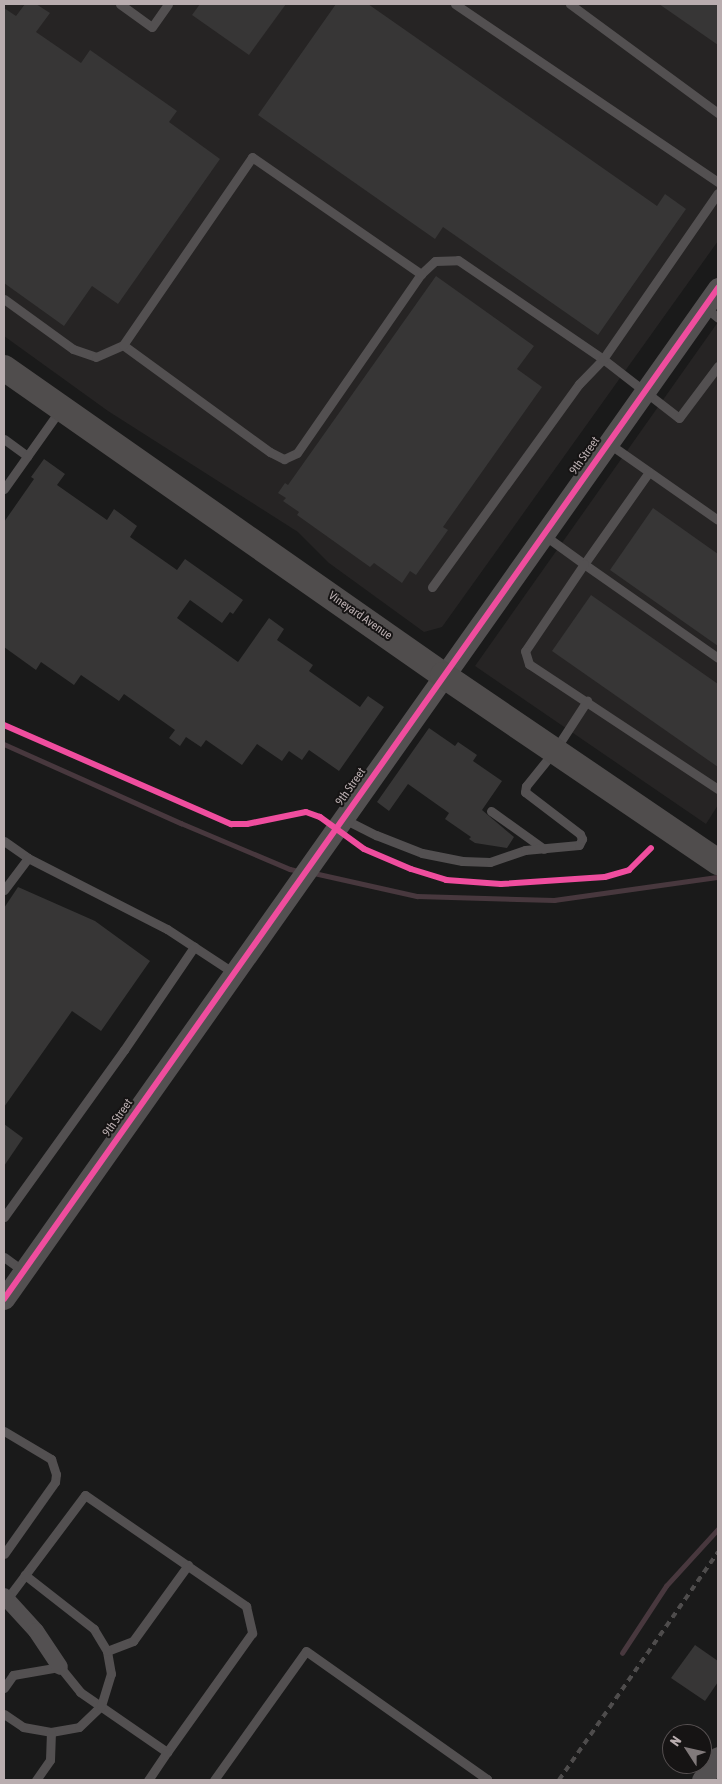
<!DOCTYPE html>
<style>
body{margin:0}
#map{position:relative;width:722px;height:1784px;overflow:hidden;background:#1a1a1a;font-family:"Asap Condensed",sans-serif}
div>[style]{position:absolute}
.built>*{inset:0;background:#262424}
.stream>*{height:4.5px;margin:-2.25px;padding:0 2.25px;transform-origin:2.25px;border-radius:2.25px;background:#48383e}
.building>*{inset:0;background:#373636}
.service>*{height:9px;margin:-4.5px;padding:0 4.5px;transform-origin:4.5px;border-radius:4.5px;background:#535051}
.minor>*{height:16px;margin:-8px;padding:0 8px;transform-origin:8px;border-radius:8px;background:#535051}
.tertiary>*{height:21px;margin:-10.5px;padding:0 10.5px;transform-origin:10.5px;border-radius:10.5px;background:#535051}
.primary>*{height:26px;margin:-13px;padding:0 13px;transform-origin:13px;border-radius:13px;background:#504d4d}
.rail>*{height:4px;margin-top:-2px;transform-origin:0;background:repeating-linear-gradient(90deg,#4e4c4c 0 6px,transparent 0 11px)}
.cycleway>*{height:6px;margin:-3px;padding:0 3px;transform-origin:3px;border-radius:3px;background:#ef4d9e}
span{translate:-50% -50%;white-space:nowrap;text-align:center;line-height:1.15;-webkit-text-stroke:4px #161414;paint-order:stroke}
.street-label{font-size:12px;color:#b9adaf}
.frame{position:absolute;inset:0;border:5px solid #b9adaf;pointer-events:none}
.north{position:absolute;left:662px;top:1724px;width:50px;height:50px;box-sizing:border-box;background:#161414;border:1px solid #575152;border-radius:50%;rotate:305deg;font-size:14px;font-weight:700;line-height:20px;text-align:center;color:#b9adaf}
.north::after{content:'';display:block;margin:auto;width:18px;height:22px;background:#817a7b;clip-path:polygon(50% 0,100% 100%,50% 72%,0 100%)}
</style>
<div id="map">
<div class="built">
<div style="clip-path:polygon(4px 4px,718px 4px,718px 241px,442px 627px,424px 632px,329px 563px,298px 532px,108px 411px,4px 336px)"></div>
<div style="clip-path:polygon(718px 322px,718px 805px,706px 824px,475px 666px)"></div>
</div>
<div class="stream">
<div style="left:4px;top:744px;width:194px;rotate:24.1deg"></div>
<div style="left:181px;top:823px;width:118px;rotate:22.9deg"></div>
<div style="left:290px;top:869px;width:9px;rotate:13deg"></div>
<div style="left:314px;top:873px;width:106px;rotate:12.6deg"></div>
<div style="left:417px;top:896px;width:137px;rotate:1.7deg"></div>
<div style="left:554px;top:900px;width:166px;rotate:-8deg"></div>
<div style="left:622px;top:1653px;width:80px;rotate:-56.7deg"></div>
<div style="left:666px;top:1586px;width:77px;rotate:-47.6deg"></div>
</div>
<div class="building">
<div style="clip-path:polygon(25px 4px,36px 4px,50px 13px,36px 32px,81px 63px,90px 50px,177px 111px,169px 122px,220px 159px,118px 304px,92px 286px,64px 326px,4px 283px,4px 8px,16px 16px)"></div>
<div style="clip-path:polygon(200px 4px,286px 4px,249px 55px,192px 15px)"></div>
<div style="clip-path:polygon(336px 4px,368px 4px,657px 206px,665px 194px,686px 209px,598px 335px,443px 227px,435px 239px,258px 115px)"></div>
<div style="clip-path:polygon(659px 4px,718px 4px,718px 45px)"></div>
<div style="clip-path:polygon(436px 276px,534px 346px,517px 369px,542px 387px,443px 527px,448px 530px,416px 575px,410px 571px,402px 583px,374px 563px,370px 567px,297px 515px,299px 512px,283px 501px,286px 498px,278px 493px,285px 483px,288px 485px)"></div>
<div style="clip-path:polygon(44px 459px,65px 474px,57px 485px,107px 520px,114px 509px,137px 526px,130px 537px,177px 570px,185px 559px,243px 600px,233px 614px,230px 612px,222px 623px,190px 600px,177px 618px,213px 644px,238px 662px,269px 618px,284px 629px,277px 640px,313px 665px,309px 671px,360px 707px,368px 696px,384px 707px,339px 771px,309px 750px,302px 760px,289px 751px,282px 761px,257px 744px,242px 765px,206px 740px,201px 747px,186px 737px,180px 746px,169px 738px,175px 730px,124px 694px,119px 701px,81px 675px,74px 685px,41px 662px,36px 670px,4px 647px,4px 522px,34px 479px,31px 477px)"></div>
<div style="clip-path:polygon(653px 508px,718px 554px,718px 646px,610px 570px)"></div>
<div style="clip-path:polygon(591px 595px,718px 684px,718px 767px,552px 651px)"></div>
<div style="clip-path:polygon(429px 728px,455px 746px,458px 742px,477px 755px,473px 761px,502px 781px,482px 810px,514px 837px,507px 848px,475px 843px,469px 839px,471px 837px,445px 819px,449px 813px,408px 784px,389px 811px,377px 802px)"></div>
<div style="clip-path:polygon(18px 887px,95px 921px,150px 961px,101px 1031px,72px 1011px,4px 1107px,4px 908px)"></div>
<div style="clip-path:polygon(4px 1124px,23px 1138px,4px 1166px)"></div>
<div style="clip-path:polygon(695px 1645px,718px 1661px,718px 1682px,705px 1701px,671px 1678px)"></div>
</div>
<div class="service">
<div style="left:120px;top:4px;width:39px;rotate:36deg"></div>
<div style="left:152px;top:27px;width:28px;rotate:-55deg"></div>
<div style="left:455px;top:4px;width:318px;rotate:34.1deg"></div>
<div style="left:570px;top:4px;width:184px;rotate:36.4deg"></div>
<div style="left:4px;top:299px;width:85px;rotate:35.9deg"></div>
<div style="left:73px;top:349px;width:24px;rotate:19deg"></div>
<div style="left:96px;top:357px;width:30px;rotate:-24deg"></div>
<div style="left:123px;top:345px;width:182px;rotate:36.1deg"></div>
<div style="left:270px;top:452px;width:16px;rotate:27deg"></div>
<div style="left:284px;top:459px;width:14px;rotate:-25deg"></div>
<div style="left:297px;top:453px;width:218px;rotate:-55.3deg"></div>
<div style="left:421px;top:274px;width:19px;rotate:-43deg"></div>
<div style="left:435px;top:261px;width:23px;rotate:-2deg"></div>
<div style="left:458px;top:260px;width:176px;rotate:34.3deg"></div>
<div style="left:603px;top:359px;width:96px;rotate:37.8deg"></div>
<div style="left:679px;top:418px;width:65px;rotate:-53.1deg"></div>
<div style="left:705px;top:307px;width:17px;rotate:40deg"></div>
<div style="left:123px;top:345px;width:228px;rotate:-55.5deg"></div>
<div style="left:252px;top:157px;width:206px;rotate:34.7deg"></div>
<div style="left:4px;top:439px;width:29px;rotate:36deg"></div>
<div style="left:608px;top:443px;width:134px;rotate:35deg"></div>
<div style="left:649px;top:472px;width:113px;rotate:125.2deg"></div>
<div style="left:584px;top:564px;width:164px;rotate:35deg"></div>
<div style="left:4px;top:489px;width:97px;rotate:-54.7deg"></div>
<div style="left:544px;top:535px;width:49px;rotate:35.9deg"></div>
<div style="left:584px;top:564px;width:105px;rotate:124.1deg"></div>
<div style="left:525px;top:651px;width:14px;rotate:73deg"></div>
<div style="left:529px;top:664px;width:227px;rotate:33.5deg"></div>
<div style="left:432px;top:587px;width:251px;rotate:-54.1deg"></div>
<div style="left:579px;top:384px;width:35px;rotate:-46deg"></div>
<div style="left:603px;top:359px;width:202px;rotate:-55.3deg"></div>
<div style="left:491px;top:811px;width:65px;rotate:35.6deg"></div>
<div style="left:344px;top:819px;width:36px;rotate:27deg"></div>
<div style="left:376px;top:835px;width:49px;rotate:21.4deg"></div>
<div style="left:422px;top:853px;width:41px;rotate:11.3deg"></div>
<div style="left:462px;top:861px;width:28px;rotate:2deg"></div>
<div style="left:490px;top:862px;width:37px;rotate:-19deg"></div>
<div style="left:525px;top:850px;width:54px;rotate:-5.3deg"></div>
<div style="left:579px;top:845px;width:7px;rotate:-63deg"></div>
<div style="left:582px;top:839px;width:5px;rotate:-112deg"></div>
<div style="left:580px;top:834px;width:69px;rotate:-142.6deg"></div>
<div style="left:525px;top:792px;width:6px;rotate:-81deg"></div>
<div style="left:526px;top:786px;width:46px;rotate:-51.1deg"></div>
<div style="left:555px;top:750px;width:59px;rotate:-56.9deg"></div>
<div style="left:4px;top:841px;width:29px;rotate:35deg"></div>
<div style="left:28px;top:858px;width:156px;rotate:27.1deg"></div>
<div style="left:167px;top:929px;width:80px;rotate:33.3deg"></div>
<div style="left:4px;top:890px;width:40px;rotate:-53deg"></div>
<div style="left:4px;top:1217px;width:206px;rotate:-54.3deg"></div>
<div style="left:124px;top:1050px;width:125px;rotate:-55.8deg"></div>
<div style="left:4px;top:1257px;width:24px;rotate:36deg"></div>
<div style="left:4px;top:1431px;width:55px;rotate:30.8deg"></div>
<div style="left:51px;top:1459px;width:16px;rotate:72deg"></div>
<div style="left:56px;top:1474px;width:8px;rotate:97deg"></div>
<div style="left:55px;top:1482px;width:88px;rotate:125.3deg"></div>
<div style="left:7px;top:1599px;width:130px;rotate:-53.1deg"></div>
<div style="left:85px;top:1495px;width:196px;rotate:34.6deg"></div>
<div style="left:246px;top:1606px;width:28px;rotate:77deg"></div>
<div style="left:252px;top:1633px;width:146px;rotate:125.5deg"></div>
<div style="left:107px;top:1651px;width:28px;rotate:-21deg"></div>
<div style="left:133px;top:1641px;width:94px;rotate:-54.1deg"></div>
<div style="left:4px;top:1688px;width:16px;rotate:-55deg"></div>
<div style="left:13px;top:1675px;width:48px;rotate:-9.7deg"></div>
<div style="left:60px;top:1667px;width:32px;rotate:51deg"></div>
<div style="left:80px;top:1692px;width:106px;rotate:34.6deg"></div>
<div style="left:167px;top:1752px;width:34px;rotate:124deg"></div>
<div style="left:4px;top:1714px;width:23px;rotate:34deg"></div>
<div style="left:23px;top:1727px;width:28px;rotate:10deg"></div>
<div style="left:51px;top:1732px;width:28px;rotate:-10deg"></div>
<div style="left:79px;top:1727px;width:30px;rotate:-44deg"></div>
<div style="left:101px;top:1706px;width:34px;rotate:-73deg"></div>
<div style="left:111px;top:1674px;width:23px;rotate:-100deg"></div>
<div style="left:107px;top:1651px;width:26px;rotate:-121deg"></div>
<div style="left:94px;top:1629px;width:88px;rotate:-142deg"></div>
<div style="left:36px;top:1780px;width:24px;rotate:-55deg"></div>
<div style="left:50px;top:1760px;width:28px;rotate:-88deg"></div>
<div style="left:214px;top:1780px;width:158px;rotate:-54.5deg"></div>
<div style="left:306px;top:1651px;width:222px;rotate:35.3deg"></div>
<div style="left:487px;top:1779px;width:1px;rotate:135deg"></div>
</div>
<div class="minor">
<div style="left:4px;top:1596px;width:47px;rotate:47.6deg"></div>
<div style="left:36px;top:1631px;width:43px;rotate:56.3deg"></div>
</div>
<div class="tertiary">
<div style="left:4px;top:1299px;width:1238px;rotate:-54.77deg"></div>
<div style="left:702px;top:1780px;width:28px;rotate:-55deg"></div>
</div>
<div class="primary">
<div style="left:4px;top:368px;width:536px;rotate:34.97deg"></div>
<div style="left:443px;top:675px;width:333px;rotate:34.2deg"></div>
</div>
<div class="rail">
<div style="left:559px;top:1780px;width:278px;rotate:-55.1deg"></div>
</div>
<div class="cycleway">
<div style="left:4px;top:725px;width:248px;rotate:23.6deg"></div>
<div style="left:231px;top:824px;width:16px"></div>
<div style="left:247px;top:824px;width:60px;rotate:-11.5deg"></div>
<div style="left:306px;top:812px;width:15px;rotate:20deg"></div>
<div style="left:320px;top:817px;width:54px;rotate:36deg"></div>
<div style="left:364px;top:849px;width:51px;rotate:23.1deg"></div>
<div style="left:411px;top:869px;width:37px;rotate:17deg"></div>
<div style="left:446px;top:880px;width:55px;rotate:4.2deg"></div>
<div style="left:501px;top:884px;width:104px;rotate:-3.9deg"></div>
<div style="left:605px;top:877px;width:25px;rotate:-16deg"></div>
<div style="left:629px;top:870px;width:31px;rotate:-45deg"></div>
<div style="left:4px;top:1299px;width:1238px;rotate:-54.77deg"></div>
</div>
<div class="street-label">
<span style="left:585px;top:456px;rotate:-55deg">9th Street</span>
<span style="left:360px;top:616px;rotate:35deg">Vineyard Avenue</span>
<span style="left:351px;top:787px;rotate:-55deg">9th Street</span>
<span style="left:118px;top:1118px;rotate:-55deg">9th Street</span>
</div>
<div class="frame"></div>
<div class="north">N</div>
</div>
